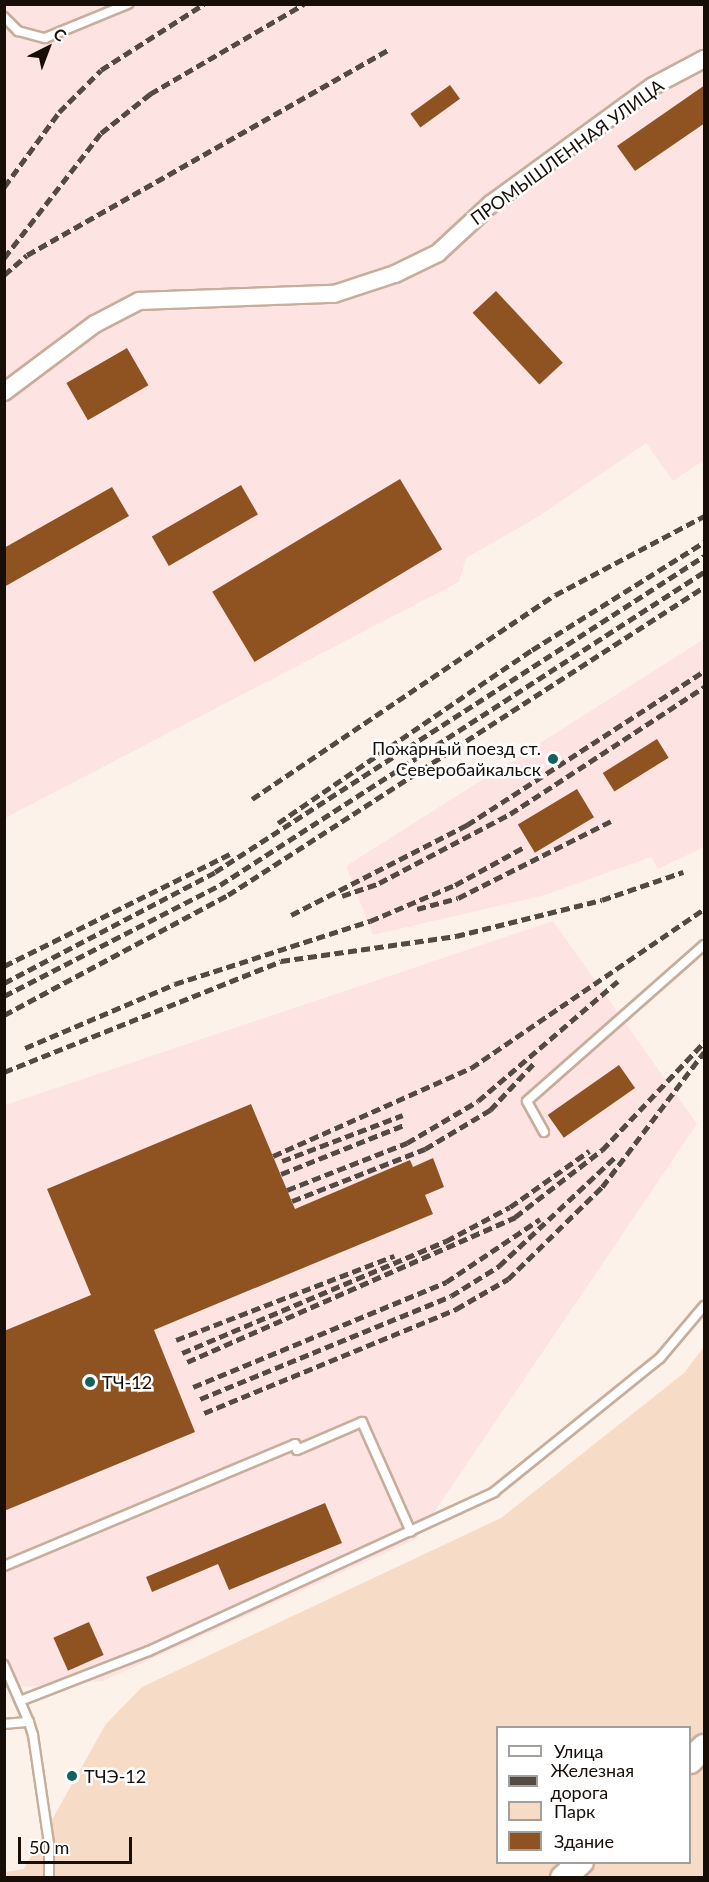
<!DOCTYPE html>
<meta charset="utf-8">
<style>
body{margin:0}
#map{position:relative;width:709px;height:1882px;overflow:hidden;background:#fdf2ea;font-family:Lato,sans-serif}
div>[style]{position:absolute}
.industrial>*{inset:0;background:#fee3e3}
.green>*{inset:0;background:#f6dbc7}
.building>*{inset:0;background:#8e5321;transform-origin:0 0}
.roads{filter:drop-shadow(2px 0 #c7ae9c) drop-shadow(-2px 0 #c7ae9c) drop-shadow(0 2px #c7ae9c) drop-shadow(0 -2px #c7ae9c)}
.service>*{height:8px;margin:-4px;padding:0 4px;transform-origin:4px;border-radius:4px;background:#fff}
.minor>*{height:16px;margin:-8px;padding:0 8px;transform-origin:8px;border-radius:8px;background:#fff}
.secondary>*{height:24px;margin:-12px;padding:0 12px;transform-origin:12px;border-radius:12px;background:#fff}
.rail>*{height:4.5px;margin-top:-2.25px;transform-origin:0;background:repeating-linear-gradient(90deg,#534a43 0 9px,transparent 0 13.5px)}
.dots>*{width:16px;height:16px;translate:-50% -50%;box-sizing:border-box;border:3px solid #fff;border-radius:50%}
span{translate:-50% -50%;white-space:nowrap;text-align:center;line-height:1.15;-webkit-text-stroke:5px #fff;paint-order:stroke}
.street-label{font-size:18px;color:#170e08}
.poi-label{font-size:18px;color:#170e08}
.right{translate:-100% -50%;text-align:right}
.left{translate:0 -50%;text-align:left}
.frame{position:absolute;inset:0;border:6px solid #170e08;pointer-events:none}
.legend{position:absolute;left:496px;top:1726px;width:195px;height:138px;box-sizing:border-box;background:#fff;border:2px solid #a29f9c;margin:0;padding:8px 10px;list-style:none;font-size:18px;color:#170e08}
.legend li{display:flex;align-items:center;gap:12px;height:30px}
.legend b{width:30px;border:2px solid #a29f9c}
.north{position:absolute;left:18px;top:18px;width:60px;height:60px;-webkit-text-stroke:4px #fff;paint-order:stroke;rotate:42deg;font-size:16px;font-weight:700;line-height:24px;text-align:center;color:#170e08}
.north::after{content:'';display:block;margin:auto;width:21px;height:27px;background:#170e08;clip-path:polygon(50% 0,100% 100%,50% 72%,0 100%)}
.scale{position:absolute;left:18px;top:1837px;width:114px;height:27px;box-sizing:border-box;border:3px solid #170e08;border-top:0;padding-left:8px;font-size:18px;line-height:21px;white-space:nowrap;color:#170e08;-webkit-text-stroke:4px #fff;paint-order:stroke}
</style>
<div id="map">
<div class="industrial">
<div style="clip-path:polygon(5px 5px,704px 5px,704px 460px,673px 481px,646px 443px,541px 515px,466px 558px,459px 582px,5px 818px)"></div>
<div style="clip-path:polygon(704px 639px,704px 847px,658px 869px,651px 857px,545px 895px,373px 935px,346px 866px)"></div>
<div style="clip-path:polygon(553px 921px,697px 1124px,416px 1539px,103px 1681px,5px 1688px,5px 1105px)"></div>
</div>
<div class="green">
<div style="clip-path:polygon(evenodd,704px 1347px,704px 1877px,5px 1878px,4px 1872px,24px 1869px,106px 1724px,142px 1687px,501px 1518px,684px 1373px,704px 1347px,498px 1728px,690px 1728px,690px 1862px,498px 1862px,498px 1728px)"></div>
</div>
<div class="building">
<div style="left:450px;top:85px;width:17px;height:49px;rotate:54deg"></div>
<div style="clip-path:polygon(705px 85px,705px 123px,635px 171px,617px 146px)"></div>
<div style="left:496px;top:291px;width:98px;height:32px;rotate:47deg"></div>
<div style="left:127px;top:348px;width:43px;height:70px;rotate:60deg"></div>
<div style="left:400px;top:479px;width:82px;height:219px;rotate:59deg"></div>
<div style="left:241px;top:485px;width:34px;height:103px;rotate:60deg"></div>
<div style="clip-path:polygon(112px 487px,129px 516px,4px 587px,4px 548px)"></div>
<div style="left:657px;top:739px;width:22px;height:64px;rotate:58deg"></div>
<div style="left:577px;top:789px;width:33px;height:69px;rotate:59deg"></div>
<div style="left:619px;top:1065px;width:28px;height:87px;rotate:55deg"></div>
<div style="clip-path:polygon(251px 1104px,295px 1209px,410px 1160px,413px 1167px,433px 1158px,444px 1187px,425px 1195px,433px 1214px,154px 1330px,195px 1432px,4px 1511px,4px 1331px,91px 1295px,47px 1189px)"></div>
<div style="clip-path:polygon(325px 1503px,342px 1543px,229px 1590px,218px 1564px,152px 1592px,146px 1577px)"></div>
<div style="left:89px;top:1622px;width:36px;height:39px;rotate:66deg"></div>
</div>
<div class="roads">
<div class="service">
<div style="left:4px;top:17px;width:20px;rotate:45deg"></div>
<div style="left:18px;top:31px;width:28px;rotate:15deg"></div>
<div style="left:45px;top:38px;width:90px;rotate:-22.3deg"></div>
<div style="left:544px;top:1132px;width:35px;rotate:-119deg"></div>
<div style="left:527px;top:1101px;width:236px;rotate:-41.4deg"></div>
<div style="left:4px;top:1566px;width:316px;rotate:-22.7deg"></div>
<div style="left:295px;top:1444px;width:6px;rotate:72deg"></div>
<div style="left:297px;top:1450px;width:71px;rotate:-23.3deg"></div>
<div style="left:362px;top:1422px;width:120px;rotate:66deg"></div>
<div style="left:4px;top:1665px;width:62px;rotate:66.3deg"></div>
<div style="left:20px;top:1701px;width:138px;rotate:-21.2deg"></div>
<div style="left:149px;top:1651px;width:380px;rotate:-24.7deg"></div>
<div style="left:494px;top:1492px;width:213px;rotate:-38.9deg"></div>
<div style="left:660px;top:1358px;width:68px;rotate:-49.8deg"></div>
<div style="left:4px;top:1724px;width:25px;rotate:-5deg"></div>
<div style="left:29px;top:1722px;width:14px;rotate:73deg"></div>
<div style="left:33px;top:1735px;width:110px;rotate:81.6deg"></div>
<div style="left:49px;top:1844px;width:34px;rotate:90deg"></div>
</div>
<div class="minor">
<div style="left:4px;top:392px;width:114px;rotate:-36.8deg"></div>
<div style="left:95px;top:324px;width:50px;rotate:-27.6deg"></div>
<div style="left:139px;top:301px;width:195px;rotate:-2.1deg"></div>
<div style="left:334px;top:294px;width:64px;rotate:-18.2deg"></div>
<div style="left:395px;top:274px;width:48px;rotate:-26deg"></div>
<div style="left:438px;top:253px;width:72px;rotate:-42.8deg"></div>
<div style="left:491px;top:204px;width:200px;rotate:-36.1deg"></div>
<div style="left:653px;top:86px;width:58px;rotate:-27.9deg"></div>
</div>
<div class="secondary">
<div style="left:690px;top:1761px;width:20px;rotate:-45deg"></div>
<div style="left:563px;top:1878px;width:24px;rotate:-42deg"></div>
</div>
</div>
<div class="rail">
<div style="left:4px;top:187px;width:93px;rotate:-53.7deg"></div>
<div style="left:59px;top:112px;width:59px;rotate:-45deg"></div>
<div style="left:101px;top:70px;width:122px;rotate:-32.7deg"></div>
<div style="left:4px;top:258px;width:158px;rotate:-52.2deg"></div>
<div style="left:101px;top:133px;width:63px;rotate:-38.5deg"></div>
<div style="left:150px;top:94px;width:178px;rotate:-30.3deg"></div>
<div style="left:4px;top:275px;width:30px;rotate:-41deg"></div>
<div style="left:27px;top:255px;width:417px;rotate:-29.6deg"></div>
<div style="left:252px;top:799px;width:365px;rotate:-34deg"></div>
<div style="left:555px;top:595px;width:169px;rotate:-27.9deg"></div>
<div style="left:278px;top:823px;width:307px;rotate:-34.3deg"></div>
<div style="left:532px;top:650px;width:203px;rotate:-32.1deg"></div>
<div style="left:342px;top:896px;width:39px;rotate:-19deg"></div>
<div style="left:379px;top:883px;width:148px;rotate:-27.8deg"></div>
<div style="left:510px;top:814px;width:232px;rotate:-33.2deg"></div>
<div style="left:417px;top:909px;width:42px;rotate:-15deg"></div>
<div style="left:458px;top:898px;width:171px;rotate:-26.7deg"></div>
<div style="left:291px;top:915px;width:198px;rotate:-27.1deg"></div>
<div style="left:467px;top:825px;width:283px;rotate:-33deg"></div>
<div style="left:4px;top:966px;width:252px;rotate:-26.4deg"></div>
<div style="left:4px;top:983px;width:238px;rotate:-27.7deg"></div>
<div style="left:215px;top:872px;width:582px;rotate:-32.87deg"></div>
<div style="left:4px;top:996px;width:243px;rotate:-27.2deg"></div>
<div style="left:220px;top:885px;width:576px;rotate:-32.89deg"></div>
<div style="left:4px;top:1015px;width:254px;rotate:-28.2deg"></div>
<div style="left:228px;top:895px;width:567px;rotate:-32.91deg"></div>
<div style="left:25px;top:1048px;width:163px;rotate:-23.1deg"></div>
<div style="left:175px;top:984px;width:205px;rotate:-17.9deg"></div>
<div style="left:370px;top:921px;width:92px;rotate:-23deg"></div>
<div style="left:455px;top:885px;width:79px;rotate:-28.8deg"></div>
<div style="left:4px;top:1072px;width:298px;rotate:-21.8deg"></div>
<div style="left:281px;top:961px;width:177px;rotate:-8.1deg"></div>
<div style="left:456px;top:936px;width:150px;rotate:-13.9deg"></div>
<div style="left:602px;top:900px;width:86px;rotate:-19.1deg"></div>
<div style="left:273px;top:1156px;width:217px;rotate:-24deg"></div>
<div style="left:471px;top:1068px;width:282px;rotate:-34.3deg"></div>
<div style="left:282px;top:1161px;width:129px;rotate:-20.8deg"></div>
<div style="left:281px;top:1174px;width:132px;rotate:-21.7deg"></div>
<div style="left:287px;top:1190px;width:129px;rotate:-21.4deg"></div>
<div style="left:407px;top:1143px;width:82px;rotate:-30.6deg"></div>
<div style="left:478px;top:1101px;width:184px;rotate:-40.6deg"></div>
<div style="left:292px;top:1201px;width:143px;rotate:-21.4deg"></div>
<div style="left:425px;top:1149px;width:76px;rotate:-31deg"></div>
<div style="left:490px;top:1110px;width:66px;rotate:-46.8deg"></div>
<div style="left:176px;top:1340px;width:234px;rotate:-21.1deg"></div>
<div style="left:182px;top:1353px;width:287px;rotate:-23deg"></div>
<div style="left:446px;top:1241px;width:72px;rotate:-28deg"></div>
<div style="left:510px;top:1207px;width:97px;rotate:-35.3deg"></div>
<div style="left:187px;top:1362px;width:359px;rotate:-23.8deg"></div>
<div style="left:515px;top:1217px;width:110px;rotate:-37.6deg"></div>
<div style="left:602px;top:1150px;width:149px;rotate:-46.6deg"></div>
<div style="left:193px;top:1387px;width:274px;rotate:-22.5deg"></div>
<div style="left:446px;top:1282px;width:113px;rotate:-33.8deg"></div>
<div style="left:200px;top:1399px;width:271px;rotate:-22.3deg"></div>
<div style="left:451px;top:1296px;width:57px;rotate:-32deg"></div>
<div style="left:499px;top:1266px;width:161px;rotate:-43.2deg"></div>
<div style="left:204px;top:1413px;width:273px;rotate:-22.4deg"></div>
<div style="left:456px;top:1309px;width:60px;rotate:-30deg"></div>
<div style="left:508px;top:1279px;width:132px;rotate:-44.4deg"></div>
<div style="left:602px;top:1187px;width:169px;rotate:-52.9deg"></div>
</div>
<div class="dots">
<div style="left:553px;top:759px;background:#126260"></div>
<div style="left:90px;top:1382px;background:#126260"></div>
<div style="left:72px;top:1776px;background:#126260"></div>
</div>
<div class="street-label">
<span style="left:567px;top:152px;rotate:-36deg">ПРОМЫШЛЕННАЯ УЛИЦА</span>
</div>
<div class="poi-label">
<span class="right" style="left:541px;top:759px">Пожарный поезд ст.<br>Северобайкальск</span>
<span class="left" style="left:102px;top:1382px">ТЧ-12</span>
<span class="left" style="left:84px;top:1776px">ТЧЭ-12</span>
</div>
<div class="frame"></div>
<ul class="legend">
<li><b style="height:8px;background:#fff"></b>Улица</li>
<li><b style="height:8px;background:#534a43"></b>Железная дорога</li>
<li><b style="height:16px;background:#f6dbc7"></b>Парк</li>
<li><b style="height:16px;background:#8e5321"></b>Здание</li>
</ul>
<div class="north">С</div>
<div class="scale">50 m</div>
</div>
